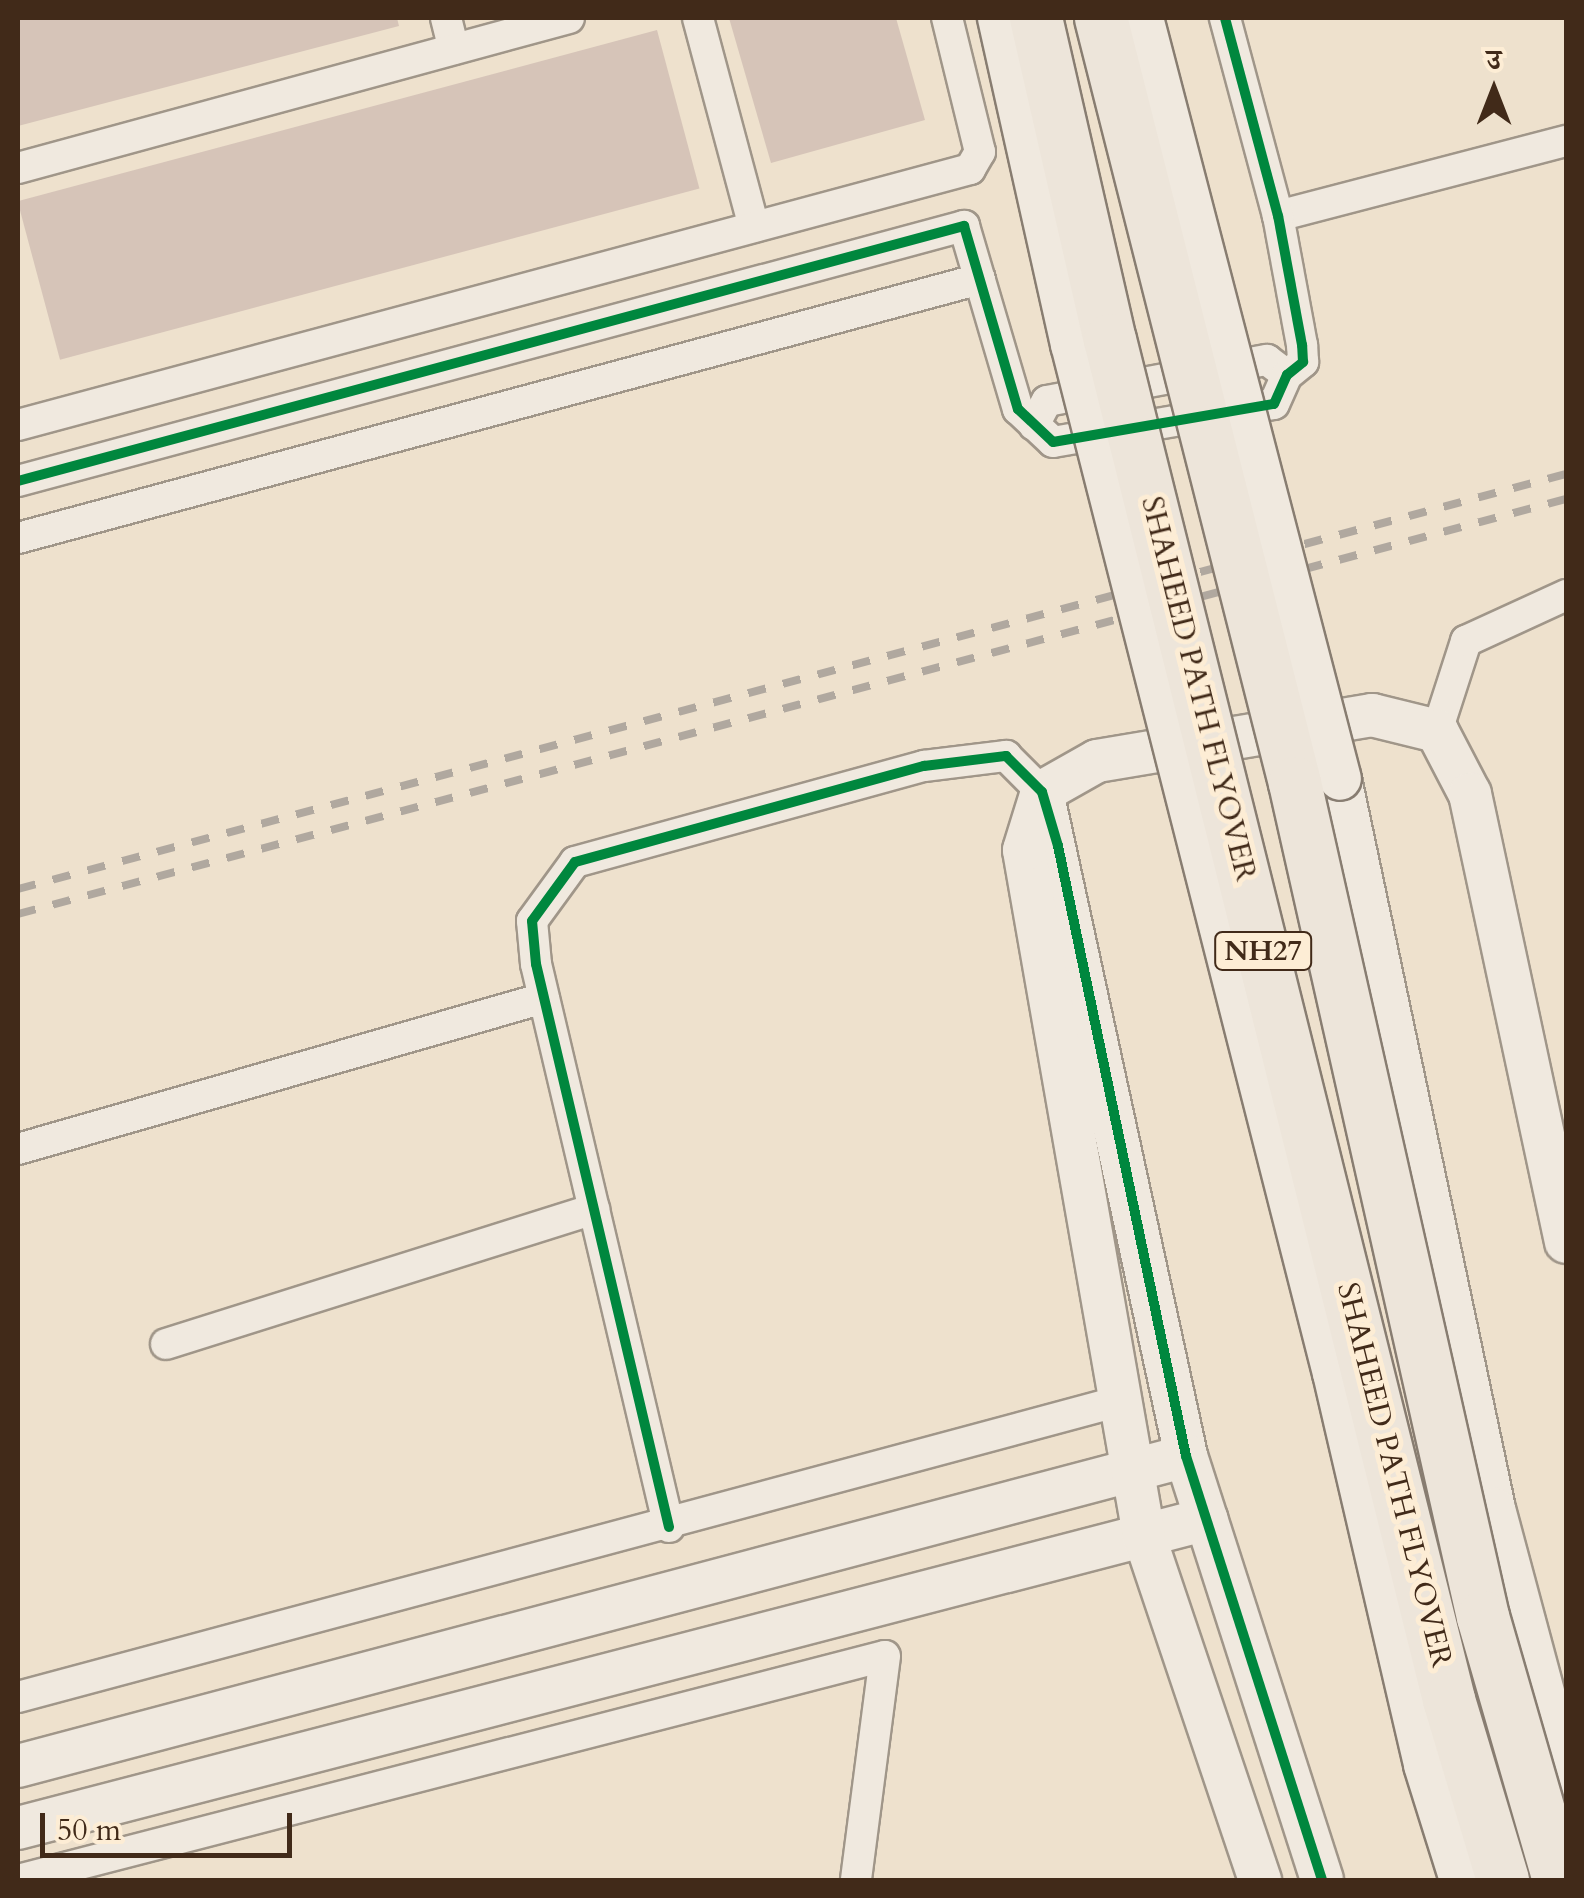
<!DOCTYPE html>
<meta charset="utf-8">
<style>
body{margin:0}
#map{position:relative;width:1584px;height:1898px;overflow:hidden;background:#eee1cd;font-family:Cardo,"Noto Serif Devanagari",serif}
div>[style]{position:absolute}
.building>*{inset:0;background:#d6c4b8;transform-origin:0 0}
.roads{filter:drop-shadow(2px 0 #a09689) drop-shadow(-2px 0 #a09689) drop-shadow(0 2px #a09689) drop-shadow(0 -2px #a09689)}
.street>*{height:30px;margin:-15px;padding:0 15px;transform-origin:15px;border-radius:15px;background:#f0e9df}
.secondary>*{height:42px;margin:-21px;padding:0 21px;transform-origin:21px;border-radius:21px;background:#f0e9df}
.rail>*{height:8px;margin-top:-4px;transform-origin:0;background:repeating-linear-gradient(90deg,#b0a89f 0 18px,transparent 0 36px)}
.bridges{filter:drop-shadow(2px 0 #887d71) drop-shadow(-2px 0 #887d71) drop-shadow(0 2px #887d71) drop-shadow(0 -2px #887d71)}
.secondary-bridge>*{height:42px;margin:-21px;padding:0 21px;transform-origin:21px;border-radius:21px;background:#f0e9df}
.highway-bridge>*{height:52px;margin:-26px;padding:0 26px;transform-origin:26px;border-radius:26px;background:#ede5da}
.cycleway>*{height:10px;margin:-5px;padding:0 5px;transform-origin:5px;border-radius:5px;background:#00873e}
span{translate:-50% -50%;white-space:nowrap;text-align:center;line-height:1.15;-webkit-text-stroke:10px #fdedd5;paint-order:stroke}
.shield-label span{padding:2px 8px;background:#fdedd5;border:2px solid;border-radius:8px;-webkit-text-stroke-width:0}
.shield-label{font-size:28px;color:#412a19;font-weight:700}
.street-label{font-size:30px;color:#412a19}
.frame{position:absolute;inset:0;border:20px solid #412a19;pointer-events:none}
.north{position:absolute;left:1444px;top:40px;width:100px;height:100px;-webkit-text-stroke:8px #fdedd5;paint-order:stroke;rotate:0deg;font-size:28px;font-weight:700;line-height:40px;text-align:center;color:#412a19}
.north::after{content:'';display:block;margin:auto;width:35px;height:45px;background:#412a19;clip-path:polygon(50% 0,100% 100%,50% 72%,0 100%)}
.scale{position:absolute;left:40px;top:1813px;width:252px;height:45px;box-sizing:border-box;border:5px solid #412a19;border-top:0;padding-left:12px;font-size:30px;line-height:35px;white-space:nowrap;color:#412a19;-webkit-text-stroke:8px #fdedd5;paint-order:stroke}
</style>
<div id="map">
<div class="building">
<div style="clip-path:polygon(18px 18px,397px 18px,399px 26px,18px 126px)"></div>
<div style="clip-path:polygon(729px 18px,896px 18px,925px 120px,771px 163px)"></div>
<div style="left:657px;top:30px;width:164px;height:662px;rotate:75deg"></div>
</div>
<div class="roads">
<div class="street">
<div style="left:446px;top:18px;width:32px;rotate:76deg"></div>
<div style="left:698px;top:18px;width:216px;rotate:75deg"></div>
<div style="left:18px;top:168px;width:571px;rotate:-15.23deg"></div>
<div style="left:1278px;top:216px;width:298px;rotate:-14.6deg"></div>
<div style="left:18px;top:425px;width:986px;rotate:-15.05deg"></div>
<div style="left:970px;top:169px;width:20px;rotate:-60deg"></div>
<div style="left:980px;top:152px;width:138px;rotate:-103.8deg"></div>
<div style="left:1034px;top:425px;width:27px;rotate:-62deg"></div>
<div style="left:1047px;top:401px;width:224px;rotate:-10.6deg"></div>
<div style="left:1267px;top:360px;width:25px;rotate:37deg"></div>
<div style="left:18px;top:481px;width:980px;rotate:-15.09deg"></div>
<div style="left:964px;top:226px;width:191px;rotate:73.6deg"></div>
<div style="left:1018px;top:409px;width:48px;rotate:43.3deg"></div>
<div style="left:1053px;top:442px;width:224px;rotate:-9.8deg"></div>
<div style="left:1274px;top:404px;width:32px;rotate:-66deg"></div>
<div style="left:1287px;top:375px;width:21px;rotate:-39deg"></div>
<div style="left:1303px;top:362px;width:17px;rotate:-93deg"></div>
<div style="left:1302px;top:345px;width:131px;rotate:-100.5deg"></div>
<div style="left:1278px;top:216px;width:205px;rotate:-105deg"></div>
<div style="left:18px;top:538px;width:996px;rotate:-15.07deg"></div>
<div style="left:1437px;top:731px;width:95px;rotate:-72.1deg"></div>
<div style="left:1466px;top:641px;width:110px;rotate:-24.7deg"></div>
<div style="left:18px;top:1149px;width:547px;rotate:-16.02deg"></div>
<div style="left:166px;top:1344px;width:449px;rotate:-17.5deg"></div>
<div style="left:669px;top:1527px;width:578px;rotate:-103.29deg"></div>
<div style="left:536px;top:964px;width:43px;rotate:-95.3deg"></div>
<div style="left:532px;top:921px;width:73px;rotate:-53.9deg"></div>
<div style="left:575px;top:862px;width:362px;rotate:-15.4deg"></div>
<div style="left:924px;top:766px;width:83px;rotate:-7deg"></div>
<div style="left:1006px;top:756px;width:51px;rotate:45deg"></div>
<div style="left:18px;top:1697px;width:1141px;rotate:-15.03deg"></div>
<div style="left:18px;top:1880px;width:895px;rotate:-14.49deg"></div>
<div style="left:885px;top:1656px;width:226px;rotate:97.4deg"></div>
</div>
<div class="secondary">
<div style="left:1340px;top:779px;width:746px;rotate:78.09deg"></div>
<div style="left:1494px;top:1509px;width:278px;rotate:75deg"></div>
<div style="left:1042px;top:792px;width:679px;rotate:77.76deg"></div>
<div style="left:1186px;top:1456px;width:445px;rotate:72.2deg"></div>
<div style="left:18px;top:1766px;width:1208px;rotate:-14.86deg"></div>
<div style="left:18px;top:1828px;width:1228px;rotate:-14.57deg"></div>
<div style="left:1260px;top:1880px;width:364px;rotate:-108.6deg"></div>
<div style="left:1144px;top:1535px;width:695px;rotate:-99.94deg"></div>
<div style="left:1024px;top:850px;width:61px;rotate:-72.8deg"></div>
<div style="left:1042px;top:792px;width:63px;rotate:-29.4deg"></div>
<div style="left:1097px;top:761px;width:279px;rotate:-9.5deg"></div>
<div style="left:1372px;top:715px;width:67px;rotate:13.8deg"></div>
<div style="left:1437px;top:731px;width:71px;rotate:62.4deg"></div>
<div style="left:1470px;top:794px;width:458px;rotate:77.9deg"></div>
</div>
</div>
<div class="rail">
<div style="left:18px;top:889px;width:1603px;rotate:-15.01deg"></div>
<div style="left:18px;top:914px;width:1603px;rotate:-15.01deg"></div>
</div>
<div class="bridges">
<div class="secondary-bridge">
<div style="left:999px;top:18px;width:334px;rotate:77.4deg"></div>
<div style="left:1072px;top:344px;width:1062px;rotate:75.72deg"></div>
<div style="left:1334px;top:1373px;width:402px;rotate:76.9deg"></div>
<div style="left:1425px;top:1765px;width:121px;rotate:72.6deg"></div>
<div style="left:1142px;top:18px;width:786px;rotate:75.42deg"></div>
</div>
<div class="highway-bridge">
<div style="left:1036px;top:18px;width:330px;rotate:77.1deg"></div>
<div style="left:1110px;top:340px;width:1402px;rotate:76deg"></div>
<div style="left:1449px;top:1700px;width:188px;rotate:73.3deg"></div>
<div style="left:1101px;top:18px;width:789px;rotate:75.77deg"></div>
<div style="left:1295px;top:783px;width:855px;rotate:77.3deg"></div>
<div style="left:1483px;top:1617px;width:274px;rotate:73.9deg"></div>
</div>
</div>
<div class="cycleway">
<div style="left:18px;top:481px;width:980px;rotate:-15.09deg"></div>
<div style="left:964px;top:226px;width:191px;rotate:73.6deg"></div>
<div style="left:1018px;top:409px;width:48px;rotate:43.3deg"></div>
<div style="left:1053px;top:442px;width:224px;rotate:-9.8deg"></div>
<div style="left:1274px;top:404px;width:32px;rotate:-66deg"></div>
<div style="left:1287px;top:375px;width:21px;rotate:-39deg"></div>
<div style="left:1303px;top:362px;width:17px;rotate:-93deg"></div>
<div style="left:1302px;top:345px;width:131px;rotate:-100.5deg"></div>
<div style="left:1278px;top:216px;width:205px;rotate:-105deg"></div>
<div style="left:669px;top:1527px;width:578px;rotate:-103.29deg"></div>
<div style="left:536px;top:964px;width:43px;rotate:-95.3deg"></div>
<div style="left:532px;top:921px;width:73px;rotate:-53.9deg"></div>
<div style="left:575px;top:862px;width:362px;rotate:-15.4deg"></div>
<div style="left:924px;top:766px;width:83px;rotate:-7deg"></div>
<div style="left:1006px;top:756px;width:51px;rotate:45deg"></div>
<div style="left:1042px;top:792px;width:56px;rotate:73.5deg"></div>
<div style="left:1058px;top:846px;width:623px;rotate:78.15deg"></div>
<div style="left:1186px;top:1456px;width:445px;rotate:72.2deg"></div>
</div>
<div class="shield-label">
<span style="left:1263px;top:951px">NH27</span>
</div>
<div class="street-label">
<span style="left:1198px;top:689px;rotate:76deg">SHAHEED PATH FLYOVER</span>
<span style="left:1394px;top:1475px;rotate:76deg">SHAHEED PATH FLYOVER</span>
</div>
<div class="frame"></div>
<div class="north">उ</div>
<div class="scale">50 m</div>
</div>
